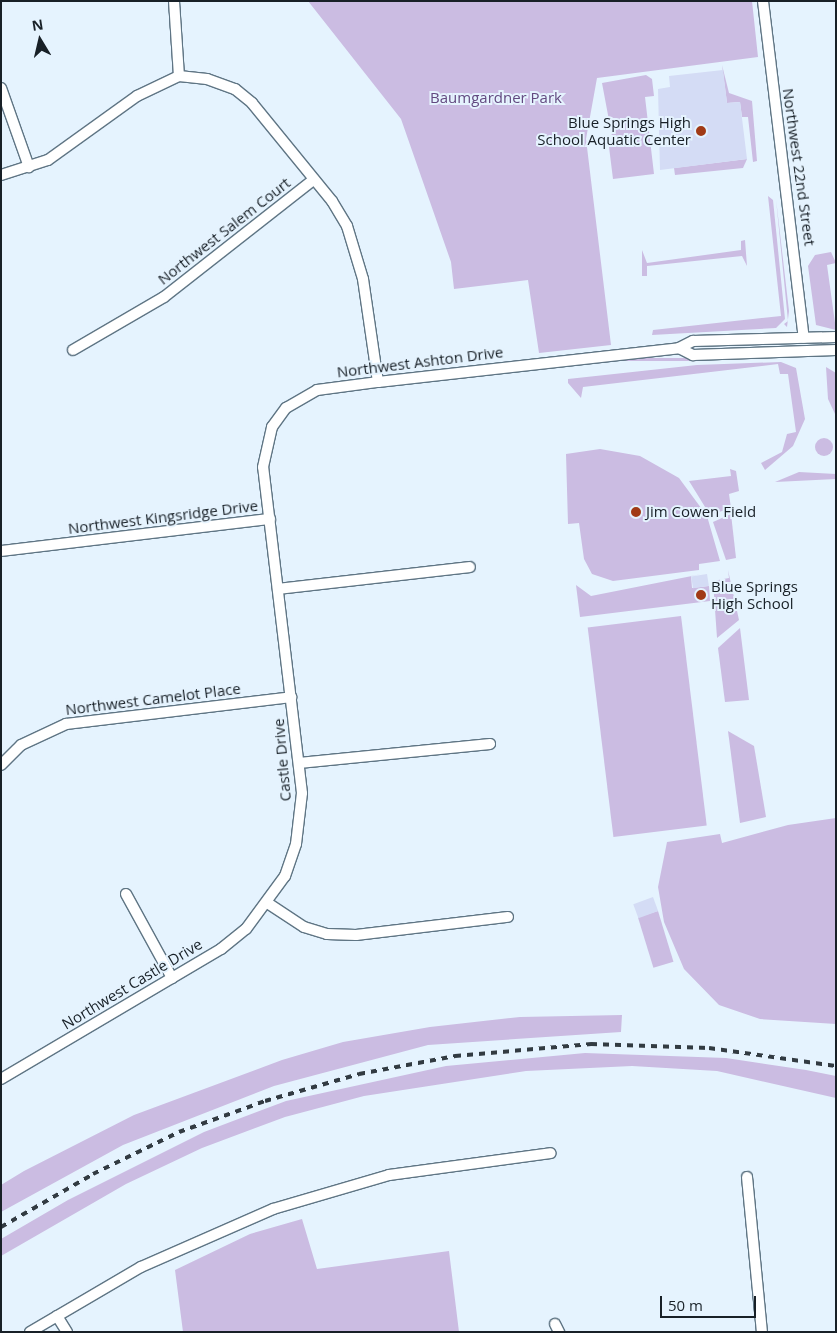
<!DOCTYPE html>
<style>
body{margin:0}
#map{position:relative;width:837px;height:1333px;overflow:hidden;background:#e5f3fe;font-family:"Open Sans",sans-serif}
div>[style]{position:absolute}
.green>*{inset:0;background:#cbbce2;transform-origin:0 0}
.round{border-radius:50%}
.building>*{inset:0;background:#d4dcf5;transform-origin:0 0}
.roads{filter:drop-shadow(1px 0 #5f7584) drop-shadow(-1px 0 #5f7584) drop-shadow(0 1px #5f7584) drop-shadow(0 -1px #5f7584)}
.street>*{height:10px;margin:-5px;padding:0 5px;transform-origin:5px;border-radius:5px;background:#fff}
.rail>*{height:4px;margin-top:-2px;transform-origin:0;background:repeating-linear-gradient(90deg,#323b42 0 6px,transparent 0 12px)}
.dots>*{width:14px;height:14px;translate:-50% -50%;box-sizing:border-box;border:2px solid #e5f3fe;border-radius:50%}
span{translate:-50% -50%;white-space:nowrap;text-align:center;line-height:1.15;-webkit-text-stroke:4px #e5f3fe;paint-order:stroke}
.park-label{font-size:15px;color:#624980}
.poi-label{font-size:15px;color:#182027}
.right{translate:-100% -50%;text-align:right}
.left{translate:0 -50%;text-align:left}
.street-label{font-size:15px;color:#182027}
.frame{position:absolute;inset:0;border:2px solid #182027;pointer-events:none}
.north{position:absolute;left:15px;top:15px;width:50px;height:50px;-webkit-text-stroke:4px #e5f3fe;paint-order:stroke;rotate:351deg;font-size:14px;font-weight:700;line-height:20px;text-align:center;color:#182027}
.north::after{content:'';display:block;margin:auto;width:18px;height:22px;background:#182027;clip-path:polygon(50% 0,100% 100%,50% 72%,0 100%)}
.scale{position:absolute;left:660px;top:1296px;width:96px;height:22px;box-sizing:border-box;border:2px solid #182027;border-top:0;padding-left:6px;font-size:15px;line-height:18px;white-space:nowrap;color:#182027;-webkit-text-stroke:4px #e5f3fe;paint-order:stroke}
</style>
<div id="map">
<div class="green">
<div style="clip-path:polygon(308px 1px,752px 1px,758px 57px,597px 78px,586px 139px,611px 345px,539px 353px,528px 280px,454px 289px,451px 262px,401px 119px)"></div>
<div style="clip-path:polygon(722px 65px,729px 93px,752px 101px,757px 161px,753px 162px,748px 117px,742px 117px,740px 102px,727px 103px)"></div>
<div style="clip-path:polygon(646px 75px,652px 79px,654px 96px,645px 97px,654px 174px,613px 179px,609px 147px,614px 147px,602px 83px)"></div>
<div style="clip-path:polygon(747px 159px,743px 168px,675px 175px,674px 168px)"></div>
<div style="clip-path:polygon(768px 196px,773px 200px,785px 319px,776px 328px,652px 335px,653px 330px,781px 316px)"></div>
<div style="clip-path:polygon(776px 199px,789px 311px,787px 327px,784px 324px,788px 321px)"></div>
<div style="clip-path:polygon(745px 240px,747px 266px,742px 256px,647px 266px,647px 276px,642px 276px,642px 250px,647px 263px,741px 250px,741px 241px)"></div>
<div style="clip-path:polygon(831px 252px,836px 263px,827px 265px,836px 330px,816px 325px,808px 266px,815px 255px)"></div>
<div style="left:700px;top:358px;width:3px;height:123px;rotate:90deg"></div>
<div style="clip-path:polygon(781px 362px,796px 368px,805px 419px,793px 446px,765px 470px,761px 463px,782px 452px,787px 434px,796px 432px,788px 374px,780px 374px,778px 364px,583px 387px,581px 398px,568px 383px,568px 379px,697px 365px)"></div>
<div style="clip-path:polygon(826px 367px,836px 373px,836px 416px,828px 399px)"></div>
<div class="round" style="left:815px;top:438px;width:18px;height:18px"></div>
<div style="clip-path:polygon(600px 449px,640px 456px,679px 478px,707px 516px,720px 561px,699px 564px,699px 570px,613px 581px,592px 574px,584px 559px,579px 523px,568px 524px,566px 454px)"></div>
<div style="clip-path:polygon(730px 469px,736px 471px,739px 491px,729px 494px,731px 508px,710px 515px,689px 481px,731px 476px)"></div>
<div style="clip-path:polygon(799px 472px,836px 474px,836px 479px,775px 482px)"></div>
<div style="clip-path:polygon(731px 514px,736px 558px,726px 560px,713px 522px)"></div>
<div style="clip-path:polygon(728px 570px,739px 620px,717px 638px,713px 581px,729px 578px)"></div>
<div style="clip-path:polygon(702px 574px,691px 576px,692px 588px,709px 586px,710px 601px,580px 617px,576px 585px,591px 596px)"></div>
<div style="left:681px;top:616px;width:211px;height:94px;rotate:83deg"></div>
<div style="clip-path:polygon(740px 628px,749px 700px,725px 702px,718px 648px)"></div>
<div style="clip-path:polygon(728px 731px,754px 746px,766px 817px,740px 823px)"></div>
<div style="clip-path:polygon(836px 818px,836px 1024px,760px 1019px,719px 1005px,684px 969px,664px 922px,658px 887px,667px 842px,720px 834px,722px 843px,788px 825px)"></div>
<div style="left:658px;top:911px;width:53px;height:21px;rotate:73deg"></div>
<div style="clip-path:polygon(622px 1015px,621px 1032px,428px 1045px,274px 1086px,123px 1145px,1px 1212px,1px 1185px,24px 1171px,134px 1115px,282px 1060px,343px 1042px,430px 1027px,520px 1017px)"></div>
<div style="clip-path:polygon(585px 1053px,726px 1058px,806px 1070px,836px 1076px,836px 1098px,717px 1071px,632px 1066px,526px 1071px,364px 1096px,285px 1117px,202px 1148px,126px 1184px,1px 1256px,1px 1239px,68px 1200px,204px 1132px,286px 1101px,446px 1066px)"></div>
<div style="clip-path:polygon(302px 1219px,317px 1269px,449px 1251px,459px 1332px,183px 1332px,175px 1270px,250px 1234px)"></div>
</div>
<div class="building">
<div style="clip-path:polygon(723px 70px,727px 103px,740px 102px,747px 159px,660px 170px,658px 89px,670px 87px,669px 76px)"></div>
<div style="left:707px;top:574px;width:12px;height:16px;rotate:81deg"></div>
<div style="left:653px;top:897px;width:15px;height:21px;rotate:70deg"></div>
</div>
<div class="roads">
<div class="street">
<div style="left:174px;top:1px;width:75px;rotate:86.2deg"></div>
<div style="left:763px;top:1px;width:339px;rotate:83.1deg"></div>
<div style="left:1px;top:88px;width:84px;rotate:70.5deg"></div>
<div style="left:1px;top:175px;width:49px;rotate:-17.7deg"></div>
<div style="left:48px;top:160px;width:110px;rotate:-35.7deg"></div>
<div style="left:137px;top:96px;width:47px;rotate:-25.5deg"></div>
<div style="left:179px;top:76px;width:28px;rotate:6deg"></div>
<div style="left:207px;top:79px;width:30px;rotate:20deg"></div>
<div style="left:235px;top:89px;width:22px;rotate:39deg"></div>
<div style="left:252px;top:103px;width:127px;rotate:50.8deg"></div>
<div style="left:332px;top:201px;width:29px;rotate:59deg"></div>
<div style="left:347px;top:226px;width:55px;rotate:73.2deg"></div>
<div style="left:363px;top:279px;width:104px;rotate:81.7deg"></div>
<div style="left:679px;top:348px;width:16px;rotate:27deg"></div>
<div style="left:693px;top:355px;width:143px;rotate:-2deg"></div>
<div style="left:73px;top:350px;width:105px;rotate:-30.2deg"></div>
<div style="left:164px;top:297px;width:189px;rotate:-38.1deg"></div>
<div style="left:1px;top:551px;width:271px;rotate:-6.8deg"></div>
<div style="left:278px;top:589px;width:193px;rotate:-6.5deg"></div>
<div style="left:299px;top:763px;width:192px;rotate:-5.7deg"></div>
<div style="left:1px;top:765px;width:28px;rotate:-45deg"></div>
<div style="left:21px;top:745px;width:50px;rotate:-25deg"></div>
<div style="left:66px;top:724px;width:227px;rotate:-6.8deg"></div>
<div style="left:126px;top:894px;width:96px;rotate:61.3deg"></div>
<div style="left:269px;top:904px;width:42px;rotate:33.3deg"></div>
<div style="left:304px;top:927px;width:24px;rotate:17deg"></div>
<div style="left:327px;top:934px;width:29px;rotate:2deg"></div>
<div style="left:356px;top:935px;width:153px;rotate:-6.8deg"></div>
<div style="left:1px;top:1079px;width:256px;rotate:-30.6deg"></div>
<div style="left:221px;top:949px;width:32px;rotate:-39deg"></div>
<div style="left:246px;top:929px;width:66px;rotate:-53.7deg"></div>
<div style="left:285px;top:876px;width:34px;rotate:-71deg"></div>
<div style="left:296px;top:844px;width:51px;rotate:-83.3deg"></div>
<div style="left:302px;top:793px;width:328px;rotate:-96.8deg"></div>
<div style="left:263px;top:467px;width:41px;rotate:-77.3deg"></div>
<div style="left:272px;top:427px;width:24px;rotate:-54deg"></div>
<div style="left:286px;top:408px;width:36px;rotate:-30deg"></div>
<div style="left:317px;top:390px;width:62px;rotate:-7.5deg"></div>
<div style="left:378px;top:382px;width:303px;rotate:-6.4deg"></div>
<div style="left:679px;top:348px;width:16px;rotate:-27deg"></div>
<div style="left:693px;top:341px;width:143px;rotate:-1.6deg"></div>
<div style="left:747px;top:1177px;width:156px;rotate:84.5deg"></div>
<div style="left:57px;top:1316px;width:19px;rotate:58deg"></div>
<div style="left:555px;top:1324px;width:9px;rotate:63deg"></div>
<div style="left:30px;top:1332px;width:129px;rotate:-30.4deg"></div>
<div style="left:141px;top:1267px;width:144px;rotate:-23.7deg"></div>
<div style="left:273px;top:1209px;width:121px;rotate:-16.3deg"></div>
<div style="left:389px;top:1175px;width:163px;rotate:-7.7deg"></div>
</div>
</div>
<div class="rail">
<div style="left:1px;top:1227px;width:106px;rotate:-29.9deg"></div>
<div style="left:93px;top:1174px;width:96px;rotate:-26deg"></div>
<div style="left:179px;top:1132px;width:91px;rotate:-19.8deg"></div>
<div style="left:265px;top:1101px;width:98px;rotate:-16deg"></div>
<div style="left:359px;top:1074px;width:98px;rotate:-10.6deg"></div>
<div style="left:455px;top:1056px;width:137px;rotate:-5deg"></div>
<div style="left:591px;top:1044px;width:118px;rotate:1.9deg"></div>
<div style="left:709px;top:1048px;width:128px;rotate:8.1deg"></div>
</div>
<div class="dots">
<div style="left:701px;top:131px;background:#a13a16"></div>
<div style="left:636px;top:512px;background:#a13a16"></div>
<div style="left:701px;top:595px;background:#a13a16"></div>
</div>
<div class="park-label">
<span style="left:496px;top:98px">Baumgardner Park</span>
</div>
<div class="poi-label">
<span class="right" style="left:691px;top:131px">Blue Springs High<br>School Aquatic Center</span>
<span class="left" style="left:646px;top:512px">Jim Cowen Field</span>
<span class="left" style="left:711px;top:595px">Blue Springs<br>High School</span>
</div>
<div class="street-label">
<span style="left:799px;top:167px;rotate:82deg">Northwest 22nd Street</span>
<span style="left:224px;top:231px;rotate:-38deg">Northwest Salem Court</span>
<span style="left:420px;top:362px;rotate:-7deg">Northwest Ashton Drive</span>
<span style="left:163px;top:517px;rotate:-7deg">Northwest Kingsridge Drive</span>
<span style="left:153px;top:699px;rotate:-7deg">Northwest Camelot Place</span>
<span style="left:282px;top:760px;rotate:-95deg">Castle Drive</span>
<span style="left:132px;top:984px;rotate:-31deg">Northwest Castle Drive</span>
</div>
<div class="frame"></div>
<div class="north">N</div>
<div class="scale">50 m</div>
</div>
